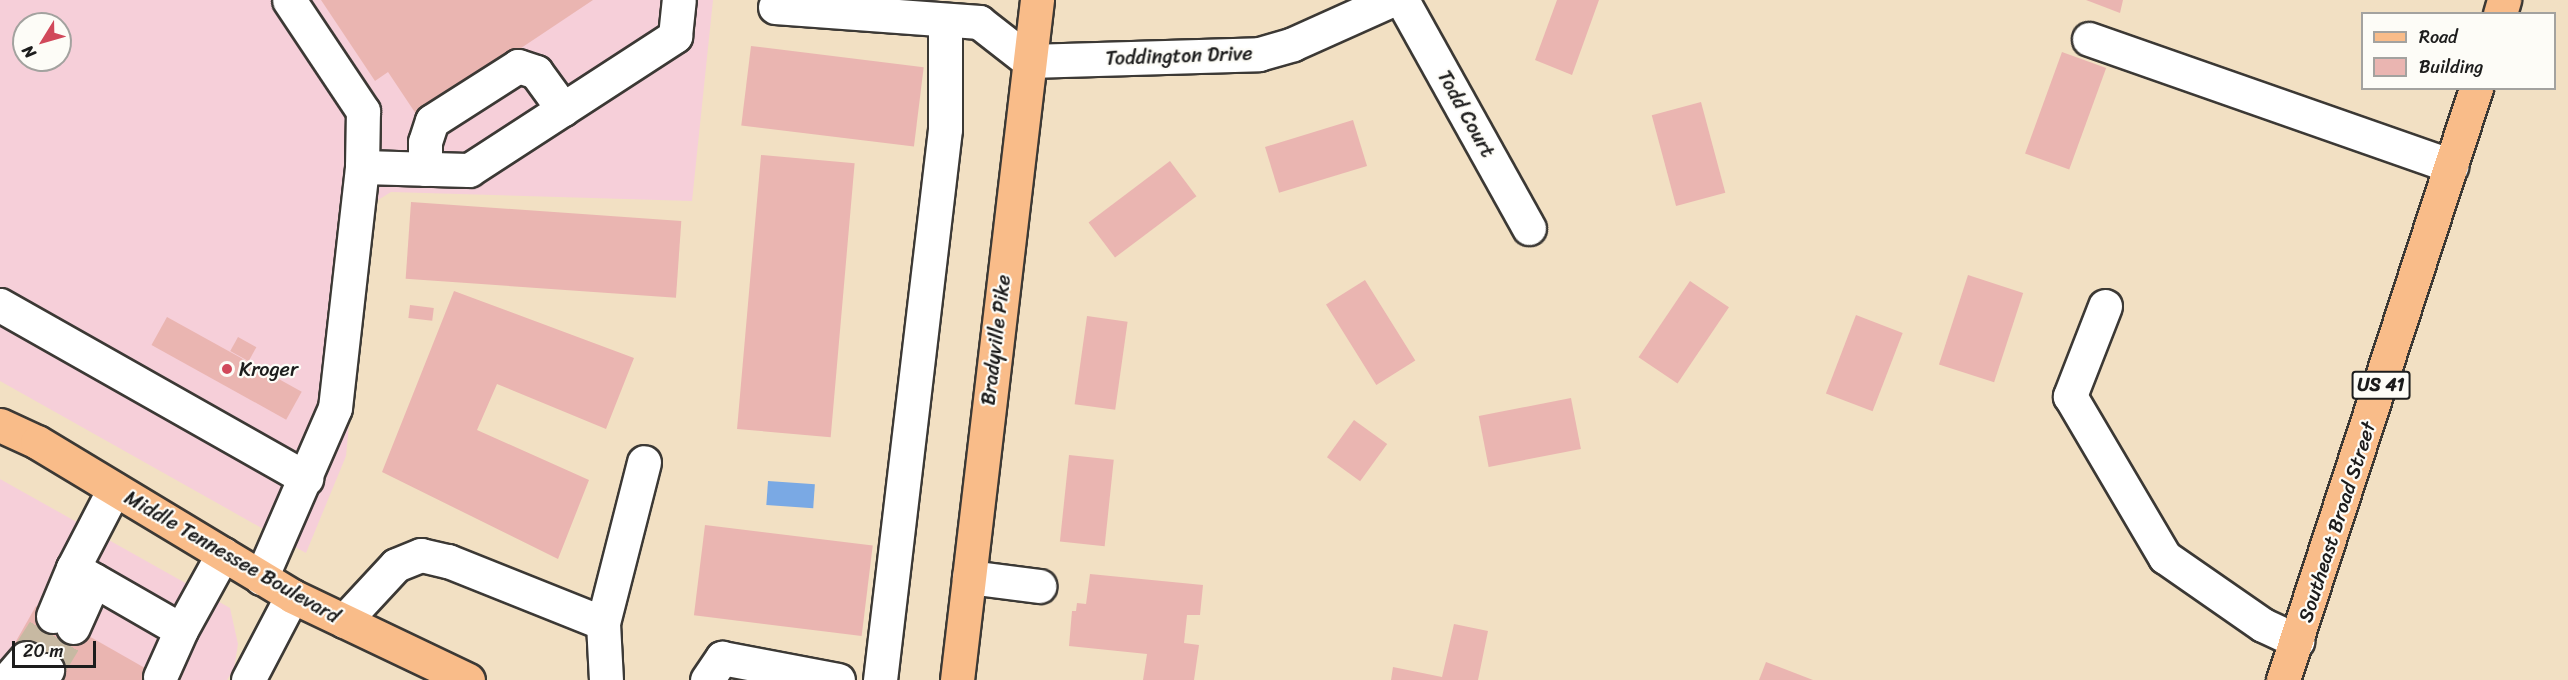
<!DOCTYPE html>
<style>
body{margin:0}
#map{position:relative;width:2568px;height:680px;overflow:hidden;background:#f2e0c3;font-family:Sriracha,sans-serif}
div>[style]{position:absolute}
.built>*{inset:0;background:#f6cfd9}
.water>*{inset:0;background:#7aa9e4;transform-origin:0 0}
.building>*{inset:0;background:#eab5b1;transform-origin:0 0}
.minor-tunnel>*{height:33px;margin-top:-16.5px;transform-origin:0;background:repeating-linear-gradient(90deg,#c7b9a2 0 33px,transparent 0 49px)}
.roads{filter:drop-shadow(2px 0 #3c3935) drop-shadow(-2px 0 #3c3935) drop-shadow(0 2px #3c3935) drop-shadow(0 -2px #3c3935)}
.minor>*{height:33px;margin:-16.5px;padding:0 16.5px;transform-origin:16.5px;border-radius:16.5px;background:#fff}
.major>*{height:33px;margin:-16.5px;padding:0 16.5px;transform-origin:16.5px;border-radius:16.5px;background:#f9bc89}
.dots>*{width:16px;height:16px;translate:-50% -50%;box-sizing:border-box;border:3px solid #fdfcf7;border-radius:50%}
span{translate:-50% -50%;white-space:nowrap;text-align:center;line-height:1.15;-webkit-text-stroke:4.5px #fdfcf7;paint-order:stroke}
.shield-label span{padding:2px 4px;background:#fdfcf7;border:2px solid;border-radius:4px;-webkit-text-stroke-width:0}
.shield-label{font-size:18px;color:#1c1c1c;font-weight:700}
.street-label{font-size:20px;color:#1c1c1c}
.poi-label{font-size:20px;color:#1c1c1c}
.left{translate:0 -50%;text-align:left}
.legend{position:absolute;left:2361px;top:12px;width:195px;height:78px;box-sizing:border-box;background:#fdfcf7;border:2px solid #a3a29f;margin:0;padding:8px 10px;list-style:none;font-size:18px;color:#1c1c1c}
.legend li{display:flex;align-items:center;gap:12px;height:30px}
.legend b{width:30px;border:2px solid #a3a29f}
.north{position:absolute;left:12px;top:12px;width:60px;height:60px;box-sizing:border-box;background:#fdfcf7;border:2px solid #a3a29f;border-radius:50%;rotate:233deg;font-size:16px;font-weight:700;line-height:24px;text-align:center;color:#1c1c1c}
.north::after{content:'';display:block;margin:auto;width:21px;height:27px;background:#d1495b;clip-path:polygon(50% 0,100% 100%,50% 72%,0 100%)}
.scale{position:absolute;left:12px;top:641px;width:84px;height:27px;box-sizing:border-box;border:3px solid #1c1c1c;border-top:0;padding-left:8px;font-size:18px;line-height:21px;white-space:nowrap;color:#1c1c1c;-webkit-text-stroke:4px #fdfcf7;paint-order:stroke}
</style>
<div id="map">
<div class="built">
<div style="clip-path:polygon(evenodd,0 0,713px 0,692px 201px,391px 192px,370px 205px,346px 456px,306px 553px,0 381px,0 0,24px 24px,60px 24px,60px 60px,24px 60px,24px 24px)"></div>
<div style="clip-path:polygon(0 479px,230px 608px,238px 644px,234px 669px,227px 680px,0 680px)"></div>
</div>
<div class="water">
<div style="left:768px;top:481px;width:47px;height:24px;rotate:4deg"></div>
</div>
<div class="building">
<div style="clip-path:polygon(321px 0,593px 0,418px 117px,388px 72px,375px 81px)"></div>
<div style="clip-path:polygon(1557px 0,1599px 0,1572px 75px,1535px 60px)"></div>
<div style="clip-path:polygon(2086px 0,2123px 0,2120px 13px)"></div>
<div style="left:751px;top:46px;width:174px;height:80px;rotate:7deg"></div>
<div style="left:2062px;top:52px;width:47px;height:108px;rotate:20deg"></div>
<div style="left:1701px;top:102px;width:94px;height:51px;rotate:75deg"></div>
<div style="left:1353px;top:120px;width:48px;height:92px;rotate:73deg"></div>
<div style="left:761px;top:155px;width:94px;height:275px;rotate:5deg"></div>
<div style="left:1170px;top:161px;width:44px;height:102px;rotate:53deg"></div>
<div style="left:411px;top:202px;width:271px;height:77px;rotate:4deg"></div>
<div style="left:1968px;top:275px;width:58px;height:94px;rotate:18deg"></div>
<div style="left:1365px;top:280px;width:95px;height:46px;rotate:58deg"></div>
<div style="left:1690px;top:281px;width:47px;height:92px;rotate:34deg"></div>
<div style="clip-path:polygon(454px 291px,634px 358px,606px 429px,497px 384px,477px 430px,589px 480px,558px 559px,382px 472px)"></div>
<div style="left:410px;top:305px;width:24px;height:13px;rotate:7deg"></div>
<div style="left:1856px;top:315px;width:50px;height:84px;rotate:21deg"></div>
<div style="left:1087px;top:316px;width:41px;height:89px;rotate:8deg"></div>
<div style="left:167px;top:317px;width:154px;height:32px;rotate:29deg"></div>
<div style="left:238px;top:337px;width:21px;height:16px;rotate:29deg"></div>
<div style="left:1571px;top:398px;width:52px;height:94px;rotate:79deg"></div>
<div style="left:1354px;top:420px;width:41px;height:46px;rotate:36deg"></div>
<div style="left:1069px;top:455px;width:45px;height:87px;rotate:6deg"></div>
<div style="left:705px;top:525px;width:169px;height:91px;rotate:7deg"></div>
<div style="clip-path:polygon(1090px 574px,1203px 585px,1200px 615px,1187px 615px,1184px 643px,1199px 645px,1194px 680px,1143px 680px,1147px 654px,1069px 646px,1072px 611px,1076px 611px,1077px 603px,1086px 604px)"></div>
<div style="clip-path:polygon(36px 606px,166px 680px,65px 680px,11px 650px)"></div>
<div style="clip-path:polygon(1454px 624px,1488px 631px,1478px 680px,1391px 680px,1393px 667px,1442px 677px)"></div>
<div style="clip-path:polygon(1766px 662px,1813px 680px,1759px 680px)"></div>
</div>
<div class="minor-tunnel">
<div style="left:26px;top:658px;width:50px;rotate:-57.3deg"></div>
<div style="left:47px;top:670px;width:50px;rotate:-58.8deg"></div>
</div>
<div class="roads">
<div class="minor">
<div style="left:1402px;top:0;width:261px;rotate:60.9deg"></div>
<div style="left:775px;top:7px;width:205px;rotate:4.2deg"></div>
<div style="left:979px;top:22px;width:63px;rotate:38deg"></div>
<div style="left:1029px;top:61px;width:230px;rotate:-1.7deg"></div>
<div style="left:1259px;top:54px;width:35px;rotate:-16deg"></div>
<div style="left:1293px;top:44px;width:107px;rotate:-24.2deg"></div>
<div style="left:2089px;top:39px;width:384px;rotate:19.3deg"></div>
<div style="left:362px;top:167px;width:107px;rotate:1.6deg"></div>
<div style="left:469px;top:170px;width:246px;rotate:-33deg"></div>
<div style="left:675px;top:36px;width:36px;rotate:-84deg"></div>
<div style="left:425px;top:169px;width:27px;rotate:-90deg"></div>
<div style="left:425px;top:142px;width:22px;rotate:-72deg"></div>
<div style="left:432px;top:121px;width:102px;rotate:-32.6deg"></div>
<div style="left:518px;top:66px;width:19px;rotate:18deg"></div>
<div style="left:536px;top:72px;width:46px;rotate:53.9deg"></div>
<div style="left:0;top:305px;width:352px;rotate:29.5deg"></div>
<div style="left:2105px;top:306px;width:97px;rotate:111.3deg"></div>
<div style="left:2070px;top:396px;width:187px;rotate:59.5deg"></div>
<div style="left:2165px;top:557px;width:119px;rotate:34.8deg"></div>
<div style="left:2263px;top:625px;width:38px;rotate:25deg"></div>
<div style="left:114px;top:489px;width:89px;rotate:117.4deg"></div>
<div style="left:73px;top:568px;width:24px;rotate:30deg"></div>
<div style="left:94px;top:580px;width:100px;rotate:29.9deg"></div>
<div style="left:181px;top:630px;width:87px;rotate:-61.1deg"></div>
<div style="left:969px;top:577px;width:71px;rotate:7.3deg"></div>
<div style="left:261px;top:578px;width:185px;rotate:-66.5deg"></div>
<div style="left:335px;top:408px;width:243px;rotate:-83.6deg"></div>
<div style="left:362px;top:167px;width:56px;rotate:-89deg"></div>
<div style="left:363px;top:111px;width:133px;rotate:-123.7deg"></div>
<div style="left:53px;top:616px;width:52px;rotate:-67.4deg"></div>
<div style="left:344px;top:621px;width:76px;rotate:-47.1deg"></div>
<div style="left:396px;top:565px;width:27px;rotate:-22deg"></div>
<div style="left:421px;top:555px;width:28px;rotate:13deg"></div>
<div style="left:448px;top:561px;width:167px;rotate:21.8deg"></div>
<div style="left:603px;top:623px;width:57px;rotate:87deg"></div>
<div style="left:603px;top:623px;width:166px;rotate:-75.7deg"></div>
<div style="left:73px;top:627px;width:51px;rotate:-65.9deg"></div>
<div style="left:160px;top:677px;width:51px;rotate:-65.9deg"></div>
<div style="left:7px;top:680px;width:29px;rotate:-49deg"></div>
<div style="left:39px;top:680px;width:13px;rotate:-51deg"></div>
<div style="left:248px;top:680px;width:95px;rotate:-62.4deg"></div>
<div style="left:707px;top:680px;width:27px;rotate:-56deg"></div>
<div style="left:722px;top:658px;width:118px;rotate:10.7deg"></div>
<div style="left:880px;top:680px;width:555px;rotate:-83.27deg"></div>
<div style="left:945px;top:129px;width:109px;rotate:-90deg"></div>
</div>
<div class="major">
<div style="left:2500px;top:14px;width:15px;rotate:-74deg"></div>
<div style="left:0;top:425px;width:41px;rotate:24.7deg"></div>
<div style="left:37px;top:442px;width:298px;rotate:31.1deg"></div>
<div style="left:292px;top:596px;width:195px;rotate:25.5deg"></div>
<div style="left:957px;top:680px;width:685px;rotate:-83.29deg"></div>
<div style="left:2283px;top:680px;width:623px;rotate:-71.94deg"></div>
</div>
</div>
<div class="dots">
<div style="left:227px;top:369px;background:#d1495b"></div>
</div>
<div class="shield-label">
<span style="left:2381px;top:385px">US 41</span>
</div>
<div class="street-label">
<span style="left:1179px;top:56px;rotate:-2deg">Toddington Drive</span>
<span style="left:1466px;top:114px;rotate:61deg">Todd Court</span>
<span style="left:996px;top:340px;rotate:-83deg">Bradyville Pike</span>
<span style="left:2337px;top:522px;rotate:-72deg">Southeast Broad Street</span>
<span style="left:232px;top:557px;rotate:30deg">Middle Tennessee Boulevard</span>
</div>
<div class="poi-label">
<span class="left" style="left:239px;top:369px">Kroger</span>
</div>
<ul class="legend">
<li><b style="height:8px;background:#f9bc89"></b>Road</li>
<li><b style="height:16px;background:#eab5b1"></b>Building</li>
</ul>
<div class="north">N</div>
<div class="scale">20 m</div>
</div>
